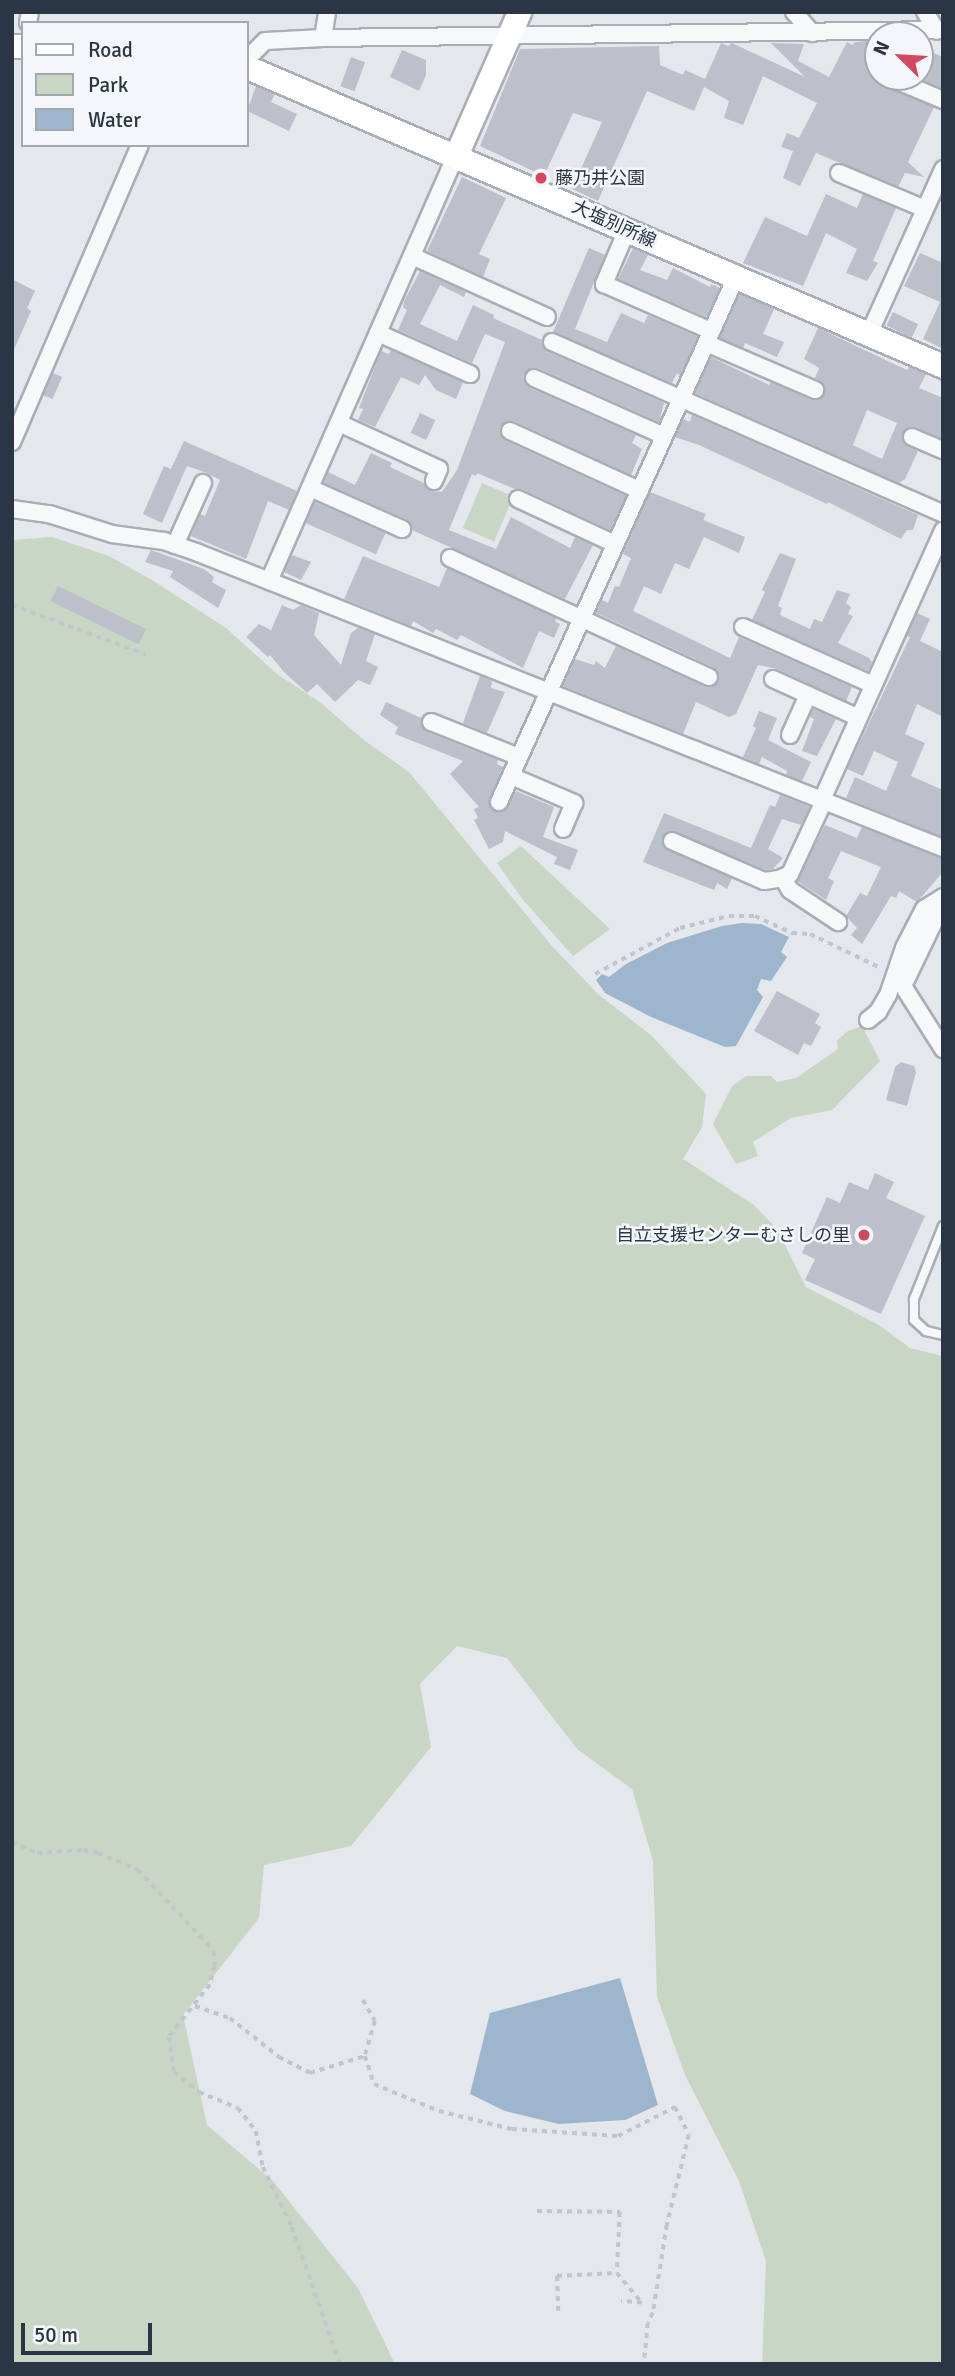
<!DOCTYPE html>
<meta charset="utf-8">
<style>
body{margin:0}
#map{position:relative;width:955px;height:2376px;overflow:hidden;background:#e4e7ec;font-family:Signika,"Noto Sans JP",sans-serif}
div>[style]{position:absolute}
.green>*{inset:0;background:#c9d6c5;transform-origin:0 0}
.water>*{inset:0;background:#9eb6cd}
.building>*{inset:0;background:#bbc0ca;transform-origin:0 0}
.path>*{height:3.5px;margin-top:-1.75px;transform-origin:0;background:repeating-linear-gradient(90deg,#c2c5cb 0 5px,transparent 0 10px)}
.roads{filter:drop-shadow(2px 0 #a8aeb7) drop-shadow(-2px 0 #a8aeb7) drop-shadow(0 2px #a8aeb7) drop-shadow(0 -2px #a8aeb7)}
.lane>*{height:8px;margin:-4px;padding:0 4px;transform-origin:4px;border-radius:4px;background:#f7f8fa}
.street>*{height:16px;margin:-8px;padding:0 8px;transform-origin:8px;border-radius:8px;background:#f7f8fa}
.secondary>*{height:23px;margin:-11.5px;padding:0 11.5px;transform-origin:11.5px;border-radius:11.5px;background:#fff}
.dots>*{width:19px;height:19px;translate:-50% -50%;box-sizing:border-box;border:4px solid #f4f6f9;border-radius:50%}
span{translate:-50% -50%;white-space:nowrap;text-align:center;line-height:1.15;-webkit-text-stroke:5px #f4f6f9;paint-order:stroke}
.poi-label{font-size:18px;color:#2a3545}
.left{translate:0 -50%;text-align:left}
.right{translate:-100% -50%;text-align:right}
.street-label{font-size:18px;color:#2a3545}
.frame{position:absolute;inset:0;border:14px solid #2a3545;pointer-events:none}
.legend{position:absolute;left:21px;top:21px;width:228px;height:126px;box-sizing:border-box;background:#f4f6f9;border:2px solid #a3a9b1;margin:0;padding:9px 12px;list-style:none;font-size:21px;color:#2a3545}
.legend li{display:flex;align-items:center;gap:14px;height:35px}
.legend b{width:35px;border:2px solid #a3a9b1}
.north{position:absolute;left:864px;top:21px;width:70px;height:70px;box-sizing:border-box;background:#f4f6f9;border:2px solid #a3a9b1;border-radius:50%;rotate:294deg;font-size:19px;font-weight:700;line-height:28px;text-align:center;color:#2a3545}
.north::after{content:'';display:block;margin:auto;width:24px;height:32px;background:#d3475f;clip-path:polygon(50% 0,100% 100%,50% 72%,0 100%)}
.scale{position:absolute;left:21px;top:2323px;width:131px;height:32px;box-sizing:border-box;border:4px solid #2a3545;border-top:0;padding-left:9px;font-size:21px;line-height:24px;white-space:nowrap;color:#2a3545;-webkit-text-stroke:5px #f4f6f9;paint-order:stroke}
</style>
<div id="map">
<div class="green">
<div style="left:482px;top:483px;width:34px;height:49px;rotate:23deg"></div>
<div style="clip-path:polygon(52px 537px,109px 556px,152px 580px,226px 628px,277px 674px,321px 703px,365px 741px,409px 772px,552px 946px,598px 994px,652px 1036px,706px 1094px,702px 1127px,683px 1159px,754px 1205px,777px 1229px,806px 1287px,879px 1325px,910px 1348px,943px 1356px,943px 2364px,762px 2364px,766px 2261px,739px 2181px,685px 2075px,657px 1997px,653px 1861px,632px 1789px,577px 1749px,507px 1658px,457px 1646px,420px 1684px,431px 1747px,351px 1846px,264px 1865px,259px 1918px,183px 2015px,207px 2125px,273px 2181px,358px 2288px,395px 2364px,12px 2364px,12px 540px)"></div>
<div style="clip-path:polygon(521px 846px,610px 929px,573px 956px,523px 900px,497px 863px)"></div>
<div style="clip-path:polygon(862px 1026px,880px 1061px,832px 1110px,791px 1118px,753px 1142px,758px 1156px,736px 1164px,713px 1124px,732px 1086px,746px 1076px,771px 1076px,777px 1082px,796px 1078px,838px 1049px,837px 1041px,846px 1032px)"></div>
</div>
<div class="water">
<div style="clip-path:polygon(742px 923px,761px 924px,789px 937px,781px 952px,787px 957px,771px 981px,761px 979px,757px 990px,763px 997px,736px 1046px,725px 1047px,651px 1017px,605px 993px,596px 980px,602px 974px,609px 977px,626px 964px,667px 943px,722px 926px)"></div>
<div style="clip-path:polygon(620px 1978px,658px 2105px,625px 2120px,559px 2124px,505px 2111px,470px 2094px,490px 2013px)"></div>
</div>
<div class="building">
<div style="clip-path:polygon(867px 41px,878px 47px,880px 84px,934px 107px,908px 162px,924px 177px,905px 173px,898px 187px,816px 153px,800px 186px,783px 178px,793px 151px,781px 147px,787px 133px,799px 138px,817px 103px,763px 76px,743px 125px,724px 118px,729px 101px,704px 87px,694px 111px,647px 91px,598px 201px,572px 189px,602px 122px,573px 113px,544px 176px,480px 146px,520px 49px,659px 46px,660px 65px,683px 75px,685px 70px,705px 79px,721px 43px,728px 46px,732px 43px,805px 77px,771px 43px,804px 44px,798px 61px,829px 77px,847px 42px,852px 45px,855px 42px)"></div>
<div style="clip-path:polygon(920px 47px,943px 57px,943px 89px,915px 77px,920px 77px)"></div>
<div style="clip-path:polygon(402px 50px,426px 60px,426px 75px,419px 91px,390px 77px)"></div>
<div style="left:351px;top:57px;width:15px;height:31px;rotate:20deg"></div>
<div style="clip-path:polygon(256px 86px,275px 94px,271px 102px,297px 114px,289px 131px,247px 111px)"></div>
<div style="clip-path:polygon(462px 177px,506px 198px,479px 254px,490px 259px,483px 277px,427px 251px)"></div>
<div style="clip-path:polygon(826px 194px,857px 208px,863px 194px,896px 208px,873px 261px,878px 263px,867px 281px,846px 273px,857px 249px,826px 233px,803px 286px,743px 263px,765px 217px,807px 236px)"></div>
<div style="clip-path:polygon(589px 248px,605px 255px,575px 329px,607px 342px,621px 313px,644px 323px,648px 315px,698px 337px,680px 376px,677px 373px,672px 383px,553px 332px)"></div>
<div style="clip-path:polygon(633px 248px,648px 255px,640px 270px,667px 280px,673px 268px,710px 287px,711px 284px,720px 288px,706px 317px,618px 279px)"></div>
<div style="clip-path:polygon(920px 253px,943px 263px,943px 349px,923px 339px,940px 302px,904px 286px)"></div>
<div style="clip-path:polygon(420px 271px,466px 292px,464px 297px,440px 285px,420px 324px,457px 341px,473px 305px,494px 315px,493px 318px,542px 340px,548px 352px,664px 403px,659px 422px,538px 368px,532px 368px,525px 373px,524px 380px,530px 388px,636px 435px,632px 443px,642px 449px,631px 475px,514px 421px,505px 422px,500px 427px,501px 436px,506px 441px,626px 496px,610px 530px,522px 489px,515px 489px,477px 473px,476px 476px,472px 474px,449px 530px,496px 549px,511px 517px,570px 548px,575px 537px,593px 545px,565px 599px,412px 530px,406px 519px,324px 483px,328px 472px,355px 485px,371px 453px,392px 463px,390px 467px,424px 483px,431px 491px,442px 492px,457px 470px,505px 342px,485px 334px,472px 363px,398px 330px,407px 310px,403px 307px,404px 301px)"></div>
<div style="clip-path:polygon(12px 279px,35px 291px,27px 308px,31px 311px,12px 354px)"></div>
<div style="clip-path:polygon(740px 294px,774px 309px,763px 334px,784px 342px,777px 357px,745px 343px,743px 348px,720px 338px)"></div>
<div style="left:893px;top:312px;width:28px;height:15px;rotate:26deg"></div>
<div style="clip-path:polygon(evenodd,818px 328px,907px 370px,909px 367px,926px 374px,919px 388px,943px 398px,943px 439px,915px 427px,903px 432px,904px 444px,918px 451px,905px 479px,899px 483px,695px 393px,711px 357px,769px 385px,771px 382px,811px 400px,821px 399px,825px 389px,823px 383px,815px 378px,819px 368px,804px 359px,818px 328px,867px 410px,897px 423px,882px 459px,853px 445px,867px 410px)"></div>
<div style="clip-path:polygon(391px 350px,463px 382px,456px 399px,436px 390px,425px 375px,419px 385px,401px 377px,375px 427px,358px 420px,363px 409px,359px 408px,381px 351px,389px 354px)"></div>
<div style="left:53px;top:373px;width:10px;height:24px;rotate:24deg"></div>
<div style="left:420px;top:413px;width:17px;height:22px;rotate:25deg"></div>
<div style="clip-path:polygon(692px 415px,918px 515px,913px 530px,907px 530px,901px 539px,828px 502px,827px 504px,699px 445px,675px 437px,683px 419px,690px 422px)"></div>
<div style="clip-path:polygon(184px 441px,297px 491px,289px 510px,268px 501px,246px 559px,191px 536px,200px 514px,205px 516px,220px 480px,207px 473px,187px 466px,162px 523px,143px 514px,164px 466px,171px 469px)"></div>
<div style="clip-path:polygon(650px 492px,706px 514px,703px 520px,745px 537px,739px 553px,704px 537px,689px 569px,675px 563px,661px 594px,644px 586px,633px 611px,730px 658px,739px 637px,852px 687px,846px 701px,777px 669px,758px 665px,736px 714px,729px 717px,696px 702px,683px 734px,563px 686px,575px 659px,594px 665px,596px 661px,605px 668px,616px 646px,705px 687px,714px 686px,719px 681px,718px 672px,713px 667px,596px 613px,602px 600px,608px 603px,615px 586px,619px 587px,631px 558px,623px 554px)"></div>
<div style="left:315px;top:502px;width:77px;height:23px;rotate:24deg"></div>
<div style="clip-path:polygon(151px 550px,204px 569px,214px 577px,212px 582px,226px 590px,218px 608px,170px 577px,173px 571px,145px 562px)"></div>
<div style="clip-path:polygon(780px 553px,796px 559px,778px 606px,782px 608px,780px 615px,810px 629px,814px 619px,822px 622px,837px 590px,850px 594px,846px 603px,851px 607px,848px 614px,853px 616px,838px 643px,869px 658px,872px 662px,868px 671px,752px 620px,765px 592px,762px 590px)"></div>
<div style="clip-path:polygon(292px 555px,311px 562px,301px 580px,284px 572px)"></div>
<div style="clip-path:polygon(363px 556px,439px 587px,447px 568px,556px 618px,555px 621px,560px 624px,554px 638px,539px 631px,523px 668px,461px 635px,457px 640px,436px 629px,433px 633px,413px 621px,411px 626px,344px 599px)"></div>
<div style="left:58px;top:586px;width:98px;height:17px;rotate:26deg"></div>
<div style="clip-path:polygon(282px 605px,293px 610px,301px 605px,319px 613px,314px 635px,341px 665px,351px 633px,358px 628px,375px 634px,366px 661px,378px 667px,370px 685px,358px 680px,335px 702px,317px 684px,307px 693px,285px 673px,270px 655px,268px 657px,246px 637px,259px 624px,271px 630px)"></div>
<div style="clip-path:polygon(917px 613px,930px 619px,920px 641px,943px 652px,943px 717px,917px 704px,905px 734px,925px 743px,911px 776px,943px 790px,943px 837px,846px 798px,855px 777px,886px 791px,898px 762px,874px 751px,863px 776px,847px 769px,910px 637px,907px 636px)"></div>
<div style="clip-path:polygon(480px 676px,492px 681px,491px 688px,505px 692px,487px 733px,463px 723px)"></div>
<div style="clip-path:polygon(386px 702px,421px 718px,421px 724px,427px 732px,498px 760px,497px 764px,503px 767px,489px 802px,494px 811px,506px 810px,516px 791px,554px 807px,543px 837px,578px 850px,570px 870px,554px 864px,557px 857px,505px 831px,503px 842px,489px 849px,474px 820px,478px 818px,474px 809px,479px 807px,450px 774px,463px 761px,395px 734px,398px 727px,380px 715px)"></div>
<div style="clip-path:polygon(813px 709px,836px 719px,817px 756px,802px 751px,814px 719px,810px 717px)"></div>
<div style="clip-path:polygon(759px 711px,777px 718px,768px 740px,811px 762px,802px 781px,786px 775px,787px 771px,762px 757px,759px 764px,743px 757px,756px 728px,753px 726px)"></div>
<div style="clip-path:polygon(780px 795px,810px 807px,801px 825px,782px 819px,768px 849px,783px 858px,773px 869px,766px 870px,671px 831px,663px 836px,664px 848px,732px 878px,727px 889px,717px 883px,714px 890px,643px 862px,664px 813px,751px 848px,770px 805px,775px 807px)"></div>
<div style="clip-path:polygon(825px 825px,857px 838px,862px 827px,943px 858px,943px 872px,917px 902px,899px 891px,896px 898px,891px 896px,862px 944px,851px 935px,857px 928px,846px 916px,860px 893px,867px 896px,881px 867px,841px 851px,828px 878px,834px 881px,826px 900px,797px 881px)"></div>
<div style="clip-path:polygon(777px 991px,820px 1014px,815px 1023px,821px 1027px,811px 1046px,804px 1043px,798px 1055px,754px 1031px)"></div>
<div style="clip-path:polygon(901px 1062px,914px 1066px,916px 1072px,907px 1106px,886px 1100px,895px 1067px)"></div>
<div style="clip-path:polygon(875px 1173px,894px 1182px,886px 1198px,925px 1216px,881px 1314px,805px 1280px,815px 1259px,802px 1253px,827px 1197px,840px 1203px,849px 1182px,868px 1190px)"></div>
</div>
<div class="path">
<div style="left:12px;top:605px;width:142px;rotate:20.2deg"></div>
<div style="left:595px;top:974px;width:97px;rotate:-28.4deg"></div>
<div style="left:680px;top:928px;width:50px;rotate:-13.8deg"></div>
<div style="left:729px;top:916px;width:26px"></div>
<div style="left:755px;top:916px;width:41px;rotate:24.7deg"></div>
<div style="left:792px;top:933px;width:18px;rotate:3deg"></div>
<div style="left:810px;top:934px;width:79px;rotate:25.6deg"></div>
<div style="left:12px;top:1842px;width:27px;rotate:24deg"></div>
<div style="left:37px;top:1853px;width:46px;rotate:-3.7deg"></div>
<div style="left:83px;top:1850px;width:15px;rotate:11deg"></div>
<div style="left:98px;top:1853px;width:43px;rotate:23deg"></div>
<div style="left:138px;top:1870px;width:111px;rotate:46.8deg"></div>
<div style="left:214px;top:1951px;width:15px;rotate:86deg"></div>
<div style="left:215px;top:1966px;width:20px;rotate:105deg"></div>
<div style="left:210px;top:1985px;width:66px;rotate:128.3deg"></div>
<div style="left:169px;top:2037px;width:35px;rotate:82deg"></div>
<div style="left:174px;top:2072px;width:32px;rotate:39deg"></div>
<div style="left:199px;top:2092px;width:42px;rotate:22.3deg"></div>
<div style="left:238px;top:2108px;width:29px;rotate:52deg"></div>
<div style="left:256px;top:2131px;width:37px;rotate:79deg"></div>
<div style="left:263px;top:2167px;width:67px;rotate:64.2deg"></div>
<div style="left:292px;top:2227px;width:145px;rotate:70.7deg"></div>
<div style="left:363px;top:2000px;width:24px;rotate:60deg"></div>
<div style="left:375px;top:2021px;width:36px;rotate:106deg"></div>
<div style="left:195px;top:2006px;width:37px;rotate:19deg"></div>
<div style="left:230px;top:2018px;width:63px;rotate:38.5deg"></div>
<div style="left:279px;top:2057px;width:35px;rotate:27deg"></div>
<div style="left:310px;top:2073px;width:58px;rotate:-17.2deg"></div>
<div style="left:365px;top:2056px;width:29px;rotate:72deg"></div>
<div style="left:374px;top:2084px;width:70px;rotate:22.6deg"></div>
<div style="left:439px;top:2111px;width:75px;rotate:13.9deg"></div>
<div style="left:512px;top:2129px;width:106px;rotate:3.8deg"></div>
<div style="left:618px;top:2136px;width:64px;rotate:-27deg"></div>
<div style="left:675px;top:2107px;width:31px;rotate:63deg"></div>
<div style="left:689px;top:2135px;width:93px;rotate:103.7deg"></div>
<div style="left:667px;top:2225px;width:89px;rotate:99deg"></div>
<div style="left:653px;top:2313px;width:11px;rotate:117deg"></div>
<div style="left:648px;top:2323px;width:41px;rotate:95.6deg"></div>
<div style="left:537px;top:2211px;width:83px;rotate:0.7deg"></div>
<div style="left:620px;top:2212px;width:61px;rotate:92.8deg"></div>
<div style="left:617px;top:2273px;width:39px;rotate:50deg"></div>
<div style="left:642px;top:2303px;width:21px;rotate:-175deg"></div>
<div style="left:558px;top:2311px;width:35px;rotate:-92deg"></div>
<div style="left:557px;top:2276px;width:60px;rotate:-2.9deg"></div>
</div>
<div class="roads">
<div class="lane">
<div style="left:943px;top:1226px;width:79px;rotate:111.7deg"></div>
<div style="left:914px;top:1299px;width:21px;rotate:90deg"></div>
<div style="left:914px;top:1320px;width:16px;rotate:43deg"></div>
<div style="left:926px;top:1331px;width:17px;rotate:13deg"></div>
</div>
<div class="street">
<div style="left:794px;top:12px;width:28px;rotate:49deg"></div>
<div style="left:925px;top:12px;width:22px;rotate:58deg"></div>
<div style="left:28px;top:23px;width:11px;rotate:-80deg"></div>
<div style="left:323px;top:38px;width:26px;rotate:-81deg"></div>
<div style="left:247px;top:59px;width:25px;rotate:-45deg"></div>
<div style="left:265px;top:41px;width:58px;rotate:-3deg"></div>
<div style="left:323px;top:38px;width:620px;rotate:-0.74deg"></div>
<div style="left:888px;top:77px;width:60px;rotate:22.7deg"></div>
<div style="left:839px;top:173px;width:93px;rotate:22.7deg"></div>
<div style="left:627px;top:230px;width:59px;rotate:113.1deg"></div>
<div style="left:604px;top:284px;width:117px;rotate:23.7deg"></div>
<div style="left:412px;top:256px;width:148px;rotate:24.3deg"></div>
<div style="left:378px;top:333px;width:101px;rotate:24deg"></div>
<div style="left:869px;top:334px;width:181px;rotate:-65.8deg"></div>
<div style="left:552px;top:342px;width:427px;rotate:23.7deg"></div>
<div style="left:706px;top:343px;width:119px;rotate:23.3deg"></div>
<div style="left:534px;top:378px;width:142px;rotate:24deg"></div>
<div style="left:339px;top:423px;width:110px;rotate:24.7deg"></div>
<div style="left:439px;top:469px;width:13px;rotate:113deg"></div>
<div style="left:510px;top:431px;width:142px;rotate:24.6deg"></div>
<div style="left:912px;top:437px;width:34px;rotate:23deg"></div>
<div style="left:12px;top:442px;width:323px;rotate:-66.7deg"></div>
<div style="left:310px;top:488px;width:101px;rotate:24deg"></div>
<div style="left:518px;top:499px;width:107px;rotate:24.9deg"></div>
<div style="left:12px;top:509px;width:37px;rotate:8deg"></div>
<div style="left:49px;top:514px;width:66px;rotate:17.6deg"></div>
<div style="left:112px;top:534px;width:52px;rotate:7.7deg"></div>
<div style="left:164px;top:541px;width:34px;rotate:19deg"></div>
<div style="left:196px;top:552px;width:804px;rotate:21.62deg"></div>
<div style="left:175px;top:545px;width:68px;rotate:-65.7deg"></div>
<div style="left:450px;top:558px;width:285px;rotate:24.7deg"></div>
<div style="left:269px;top:581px;width:465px;rotate:-66.3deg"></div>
<div style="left:743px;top:627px;width:142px;rotate:24deg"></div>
<div style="left:773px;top:679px;width:94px;rotate:24.4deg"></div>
<div style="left:431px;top:722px;width:95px;rotate:21.7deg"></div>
<div style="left:790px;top:735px;width:44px;rotate:-65.8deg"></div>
<div style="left:511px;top:776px;width:69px;rotate:23.2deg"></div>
<div style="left:574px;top:803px;width:28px;rotate:113deg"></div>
<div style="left:499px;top:802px;width:576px;rotate:-65.7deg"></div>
<div style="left:821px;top:802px;width:298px;rotate:-65.8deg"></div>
<div style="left:672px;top:841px;width:100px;rotate:23.5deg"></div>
<div style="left:764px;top:881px;width:15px;rotate:-8deg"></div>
<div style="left:779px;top:879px;width:12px;rotate:-24deg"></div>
<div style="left:790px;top:874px;width:78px;rotate:-65.1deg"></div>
<div style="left:783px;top:878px;width:14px;rotate:60deg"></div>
<div style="left:790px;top:890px;width:58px;rotate:33.7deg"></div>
<div style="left:943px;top:903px;width:92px;rotate:115.7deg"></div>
<div style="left:903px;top:986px;width:75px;rotate:57.6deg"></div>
<div style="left:868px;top:1020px;width:13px;rotate:-39deg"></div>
<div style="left:878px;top:1012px;width:20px;rotate:-60deg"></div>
<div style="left:888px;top:995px;width:50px;rotate:-71.2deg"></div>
<div style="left:904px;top:948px;width:44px;rotate:-62.9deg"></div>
<div style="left:924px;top:909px;width:22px;rotate:-32deg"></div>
</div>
<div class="secondary">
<div style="left:12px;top:46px;width:11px"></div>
<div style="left:247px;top:67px;width:758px;rotate:23.25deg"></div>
<div style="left:456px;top:155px;width:156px;rotate:-66.2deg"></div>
</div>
</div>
<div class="dots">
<div style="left:541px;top:178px;background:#d3475f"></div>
<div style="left:864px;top:1235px;background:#d3475f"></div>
</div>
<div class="poi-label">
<span class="left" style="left:555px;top:178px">藤乃井公園</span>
<span class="right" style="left:850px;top:1235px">自立支援センターむさしの里</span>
</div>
<div class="street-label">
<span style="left:614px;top:224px;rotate:24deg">大塩別所線</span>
</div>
<div class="frame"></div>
<ul class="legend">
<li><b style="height:9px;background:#fff"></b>Road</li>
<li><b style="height:19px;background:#c9d6c5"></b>Park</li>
<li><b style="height:19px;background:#9eb6cd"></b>Water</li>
</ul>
<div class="north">N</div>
<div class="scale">50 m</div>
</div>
